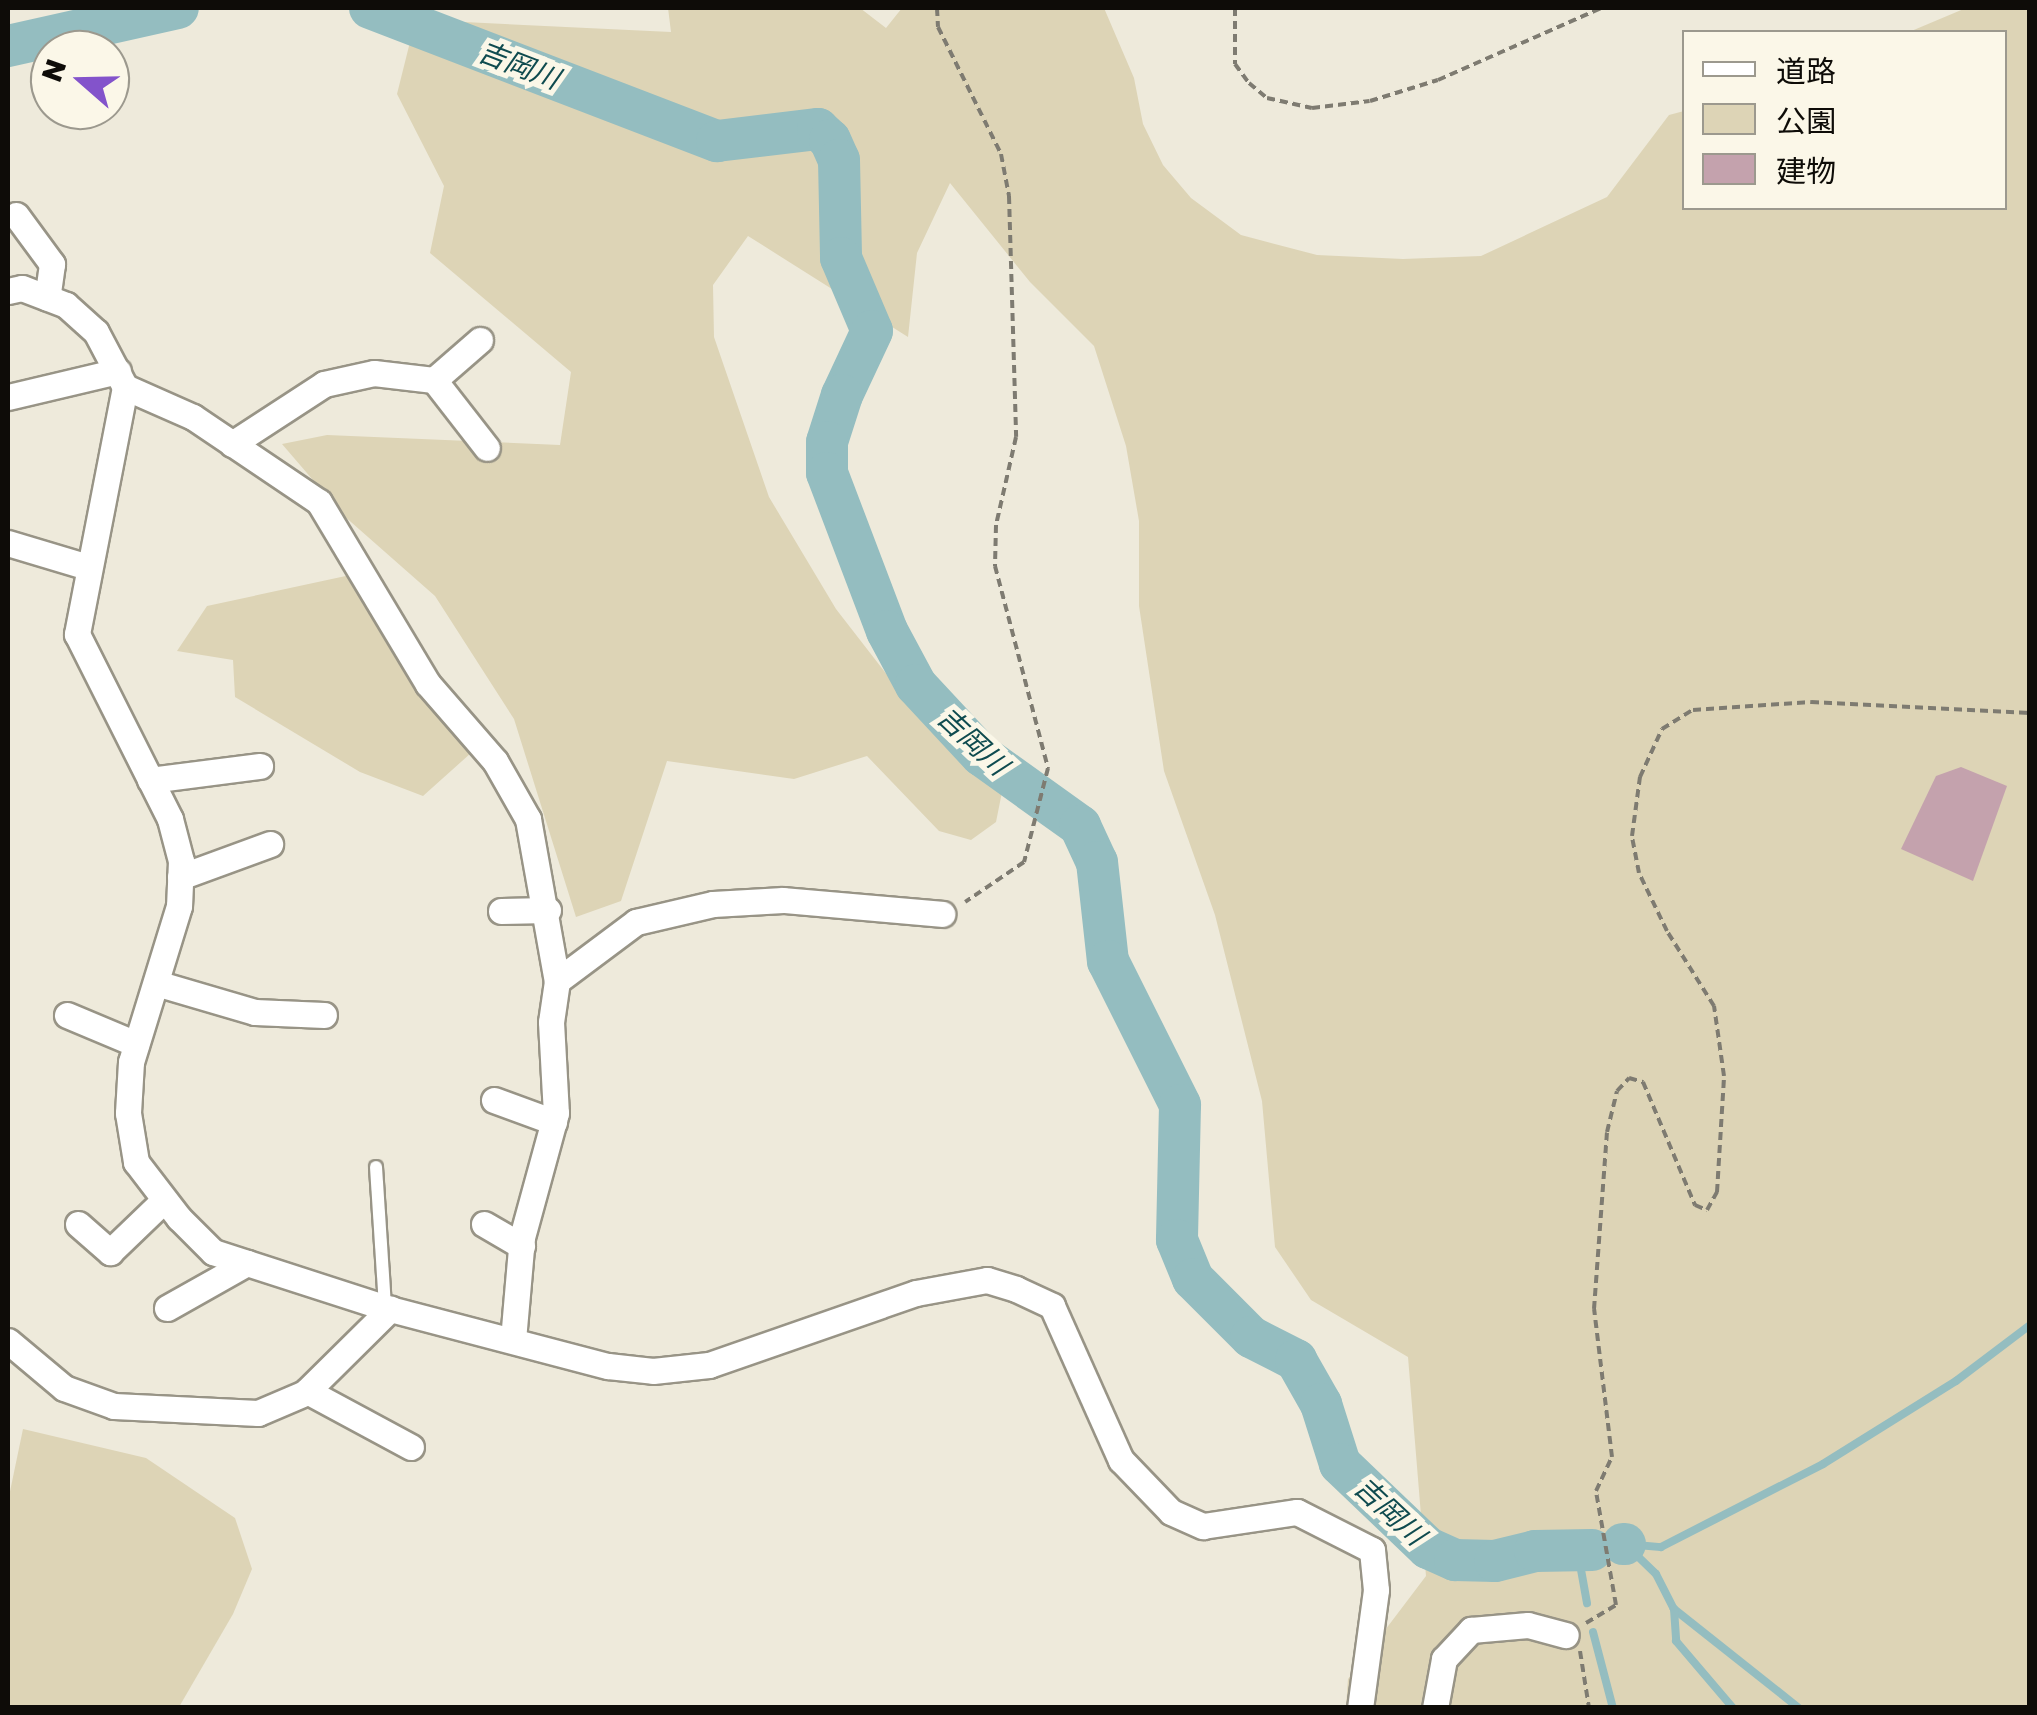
<!DOCTYPE html>
<meta charset="utf-8">
<style>
body{margin:0}
#map{position:relative;width:2037px;height:1715px;overflow:hidden;background:#eeeadb;font-family:"Golos Text","Noto Sans JP",sans-serif}
div>[style]{position:absolute}
.green>*{inset:0;background:#ddd4b6}
.stream>*{height:8px;margin:-4px;padding:0 4px;transform-origin:4px;border-radius:4px;background:#94bdc0}
.river>*{height:42px;margin:-21px;padding:0 21px;transform-origin:21px;border-radius:21px;background:#94bdc0}
.building>*{inset:0;background:#c4a2ad}
.path>*{height:4px;margin-top:-2px;transform-origin:0;background:repeating-linear-gradient(90deg,#7e7b71 0 8px,transparent 0 13px)}
.roads{filter:drop-shadow(2px 0 #989486) drop-shadow(-2px 0 #989486) drop-shadow(0 2px #989486) drop-shadow(0 -2px #989486)}
.service>*{height:12px;margin:-6px;padding:0 6px;transform-origin:6px;border-radius:6px;background:#fff}
.minor>*{height:25px;margin:-12.5px;padding:0 12.5px;transform-origin:12.5px;border-radius:12.5px;background:#fff}
span{translate:-50% -50%;white-space:nowrap;text-align:center;line-height:1.15;-webkit-text-stroke:10px #fbf7e8;paint-order:stroke}
.water-label{font-size:28px;color:#0f4b4f;font-style:italic}
.frame{position:absolute;inset:0;border:10px solid #0e0c08;pointer-events:none}
.legend{position:absolute;left:1682px;top:30px;width:325px;height:180px;box-sizing:border-box;background:#fbf7e8;border:2px solid #9c998e;margin:0;padding:12px 18px;list-style:none;font-size:30px;color:#0e0c08}
.legend li{display:flex;align-items:center;gap:20px;height:50px}
.legend b{width:50px;border:2px solid #9c998e}
.north{position:absolute;left:30px;top:30px;width:100px;height:100px;box-sizing:border-box;background:#fbf7e8;border:2px solid #9c998e;border-radius:50%;rotate:290deg;font-size:28px;font-weight:700;line-height:40px;text-align:center;color:#0e0c08}
.north::after{content:'';display:block;margin:auto;width:35px;height:45px;background:#8353cb;clip-path:polygon(50% 0,100% 100%,50% 72%,0 100%)}
</style>
<div id="map">
<div class="green">
<div style="clip-path:polygon(668px 8px,860px 8px,886px 28px,902px 8px,1104px 8px,1134px 78px,1143px 124px,1163px 165px,1191px 198px,1241px 235px,1317px 255px,1403px 259px,1481px 256px,1607px 197px,1669px 115px,1684px 111px,1684px 208px,2004px 208px,2004px 32px,1909px 32px,1966px 8px,2029px 8px,2029px 1707px,1346px 1707px,1348px 1679px,1426px 1576px,1408px 1357px,1311px 1300px,1275px 1247px,1262px 1101px,1215px 915px,1164px 771px,1139px 606px,1139px 521px,1126px 446px,1094px 346px,1030px 282px,950px 183px,917px 253px,908px 337px,748px 236px,713px 285px,714px 337px,769px 497px,836px 609px,905px 698px,966px 743px,1002px 792px,996px 822px,971px 840px,939px 831px,867px 756px,794px 779px,667px 761px,621px 901px,576px 917px,514px 719px,435px 596px,343px 515px,282px 444px,327px 435px,560px 445px,571px 372px,430px 253px,444px 186px,397px 94px,410px 42px,464px 22px,671px 32px)"></div>
<div style="clip-path:polygon(355px 574px,397px 657px,471px 753px,423px 796px,360px 772px,235px 697px,233px 660px,177px 651px,207px 606px)"></div>
<div style="clip-path:polygon(23px 1429px,146px 1458px,235px 1518px,252px 1569px,233px 1614px,179px 1707px,8px 1707px,8px 1501px)"></div>
</div>
<div class="stream">
<div style="left:1625px;top:1544px;width:36px;rotate:5deg"></div>
<div style="left:1661px;top:1547px;width:182px;rotate:-27.1deg"></div>
<div style="left:1823px;top:1464px;width:157px;rotate:-32deg"></div>
<div style="left:1956px;top:1381px;width:93px;rotate:-37.1deg"></div>
<div style="left:1625px;top:1544px;width:43px;rotate:44.1deg"></div>
<div style="left:1656px;top:1574px;width:39px;rotate:63deg"></div>
<div style="left:1674px;top:1609px;width:159px;rotate:38.4deg"></div>
<div style="left:1578px;top:1553px;width:51px;rotate:79.8deg"></div>
<div style="left:1674px;top:1609px;width:32px;rotate:86deg"></div>
<div style="left:1676px;top:1641px;width:88px;rotate:49.6deg"></div>
<div style="left:1593px;top:1632px;width:79px;rotate:75.3deg"></div>
</div>
<div class="river">
<div style="left:370px;top:8px;width:372px;rotate:21deg"></div>
<div style="left:717px;top:141px;width:102px;rotate:-6.8deg"></div>
<div style="left:818px;top:129px;width:16px;rotate:43deg"></div>
<div style="left:830px;top:140px;width:22px;rotate:66deg"></div>
<div style="left:839px;top:160px;width:98px;rotate:88.8deg"></div>
<div style="left:841px;top:258px;width:79px;rotate:67deg"></div>
<div style="left:872px;top:331px;width:71px;rotate:115.1deg"></div>
<div style="left:842px;top:395px;width:49px;rotate:107.7deg"></div>
<div style="left:827px;top:442px;width:31px;rotate:90deg"></div>
<div style="left:827px;top:473px;width:169px;rotate:69.2deg"></div>
<div style="left:887px;top:631px;width:61px;rotate:61.8deg"></div>
<div style="left:916px;top:685px;width:96px;rotate:47.1deg"></div>
<div style="left:981px;top:755px;width:122px;rotate:35.6deg"></div>
<div style="left:1080px;top:826px;width:40px;rotate:65deg"></div>
<div style="left:1097px;top:862px;width:100px;rotate:83.7deg"></div>
<div style="left:1108px;top:961px;width:161px;rotate:63.4deg"></div>
<div style="left:1180px;top:1105px;width:135px;rotate:91.3deg"></div>
<div style="left:1177px;top:1240px;width:42px;rotate:67.7deg"></div>
<div style="left:1193px;top:1279px;width:82px;rotate:45deg"></div>
<div style="left:1251px;top:1337px;width:51px;rotate:27.1deg"></div>
<div style="left:1296px;top:1360px;width:51px;rotate:60.4deg"></div>
<div style="left:1321px;top:1404px;width:63px;rotate:72.4deg"></div>
<div style="left:1340px;top:1464px;width:122px;rotate:43.7deg"></div>
<div style="left:1428px;top:1548px;width:30px;rotate:24deg"></div>
<div style="left:1455px;top:1560px;width:40px;rotate:1.4deg"></div>
<div style="left:1495px;top:1561px;width:41px;rotate:-14deg"></div>
<div style="left:1535px;top:1551px;width:57px;rotate:-1deg"></div>
<div style="left:8px;top:46px;width:174px;rotate:-12.6deg"></div>
<div style="left:1623px;top:1544px;width:2px"></div>
</div>
<div class="building">
<div style="clip-path:polygon(1961px 767px,2007px 786px,1973px 881px,1901px 849px,1936px 776px)"></div>
</div>
<div class="path">
<div style="left:937px;top:8px;width:19px;rotate:87deg"></div>
<div style="left:938px;top:27px;width:142px;rotate:63.6deg"></div>
<div style="left:1001px;top:154px;width:43px;rotate:79.2deg"></div>
<div style="left:1009px;top:196px;width:241px;rotate:88.3deg"></div>
<div style="left:1016px;top:437px;width:90px;rotate:102.8deg"></div>
<div style="left:996px;top:525px;width:41px;rotate:91.4deg"></div>
<div style="left:995px;top:566px;width:209px;rotate:75.3deg"></div>
<div style="left:1048px;top:768px;width:97px;rotate:104.3deg"></div>
<div style="left:1024px;top:862px;width:71px;rotate:145.9deg"></div>
<div style="left:1235px;top:8px;width:56px;rotate:90deg"></div>
<div style="left:1235px;top:64px;width:24px;rotate:54deg"></div>
<div style="left:1249px;top:83px;width:23px;rotate:40deg"></div>
<div style="left:1267px;top:98px;width:46px;rotate:12.5deg"></div>
<div style="left:1312px;top:108px;width:58px;rotate:-6.9deg"></div>
<div style="left:1370px;top:101px;width:71px;rotate:-17.2deg"></div>
<div style="left:1438px;top:80px;width:178px;rotate:-23.8deg"></div>
<div style="left:1586px;top:1623px;width:35px;rotate:-31deg"></div>
<div style="left:1616px;top:1605px;width:116px;rotate:-100deg"></div>
<div style="left:1596px;top:1491px;width:38px;rotate:-65deg"></div>
<div style="left:1612px;top:1457px;width:149px;rotate:-96.9deg"></div>
<div style="left:1594px;top:1309px;width:177px;rotate:-85.8deg"></div>
<div style="left:1607px;top:1132px;width:42px;rotate:-76.3deg"></div>
<div style="left:1617px;top:1091px;width:18px;rotate:-47deg"></div>
<div style="left:1629px;top:1078px;width:15px;rotate:16deg"></div>
<div style="left:1643px;top:1082px;width:134px;rotate:67.1deg"></div>
<div style="left:1695px;top:1205px;width:13px;rotate:23deg"></div>
<div style="left:1707px;top:1210px;width:21px;rotate:-61deg"></div>
<div style="left:1717px;top:1192px;width:116px;rotate:-86.5deg"></div>
<div style="left:1724px;top:1076px;width:71px;rotate:-98.1deg"></div>
<div style="left:1714px;top:1006px;width:89px;rotate:-122.1deg"></div>
<div style="left:1667px;top:931px;width:64px;rotate:-115.8deg"></div>
<div style="left:1639px;top:873px;width:38px;rotate:-101deg"></div>
<div style="left:1632px;top:836px;width:60px;rotate:-82.3deg"></div>
<div style="left:1640px;top:777px;width:53px;rotate:-65.4deg"></div>
<div style="left:1662px;top:729px;width:36px;rotate:-32deg"></div>
<div style="left:1693px;top:710px;width:118px;rotate:-3.9deg"></div>
<div style="left:1811px;top:702px;width:219px;rotate:2.9deg"></div>
<div style="left:1580px;top:1651px;width:58px;rotate:81deg"></div>
</div>
<div class="roads">
<div class="service">
<div style="left:376px;top:1167px;width:140px;rotate:86.3deg"></div>
</div>
<div class="minor">
<div style="left:16px;top:215px;width:61px;rotate:53.7deg"></div>
<div style="left:52px;top:264px;width:34px;rotate:98deg"></div>
<div style="left:8px;top:291px;width:14px;rotate:-12deg"></div>
<div style="left:22px;top:288px;width:47px;rotate:21.1deg"></div>
<div style="left:66px;top:305px;width:40px;rotate:42deg"></div>
<div style="left:96px;top:332px;width:62px;rotate:62.2deg"></div>
<div style="left:125px;top:387px;width:252px;rotate:101deg"></div>
<div style="left:77px;top:634px;width:207px;rotate:63.3deg"></div>
<div style="left:170px;top:819px;width:43px;rotate:75.3deg"></div>
<div style="left:181px;top:861px;width:45px;rotate:92.5deg"></div>
<div style="left:179px;top:906px;width:163px;rotate:107.1deg"></div>
<div style="left:131px;top:1062px;width:51px;rotate:93.4deg"></div>
<div style="left:128px;top:1113px;width:50px;rotate:80.7deg"></div>
<div style="left:136px;top:1162px;width:71px;rotate:52.5deg"></div>
<div style="left:179px;top:1218px;width:48px;rotate:45deg"></div>
<div style="left:213px;top:1252px;width:186px;rotate:17.9deg"></div>
<div style="left:390px;top:1309px;width:225px;rotate:14.7deg"></div>
<div style="left:608px;top:1366px;width:45px;rotate:6.3deg"></div>
<div style="left:653px;top:1371px;width:56px;rotate:-6.1deg"></div>
<div style="left:709px;top:1365px;width:219px;rotate:-19.2deg"></div>
<div style="left:916px;top:1293px;width:72px;rotate:-10.4deg"></div>
<div style="left:987px;top:1280px;width:30px;rotate:17deg"></div>
<div style="left:1016px;top:1289px;width:40px;rotate:25deg"></div>
<div style="left:1052px;top:1306px;width:169px;rotate:65.9deg"></div>
<div style="left:1121px;top:1460px;width:72px;rotate:46.1deg"></div>
<div style="left:1171px;top:1512px;width:35px;rotate:24deg"></div>
<div style="left:1203px;top:1526px;width:95px;rotate:-8.5deg"></div>
<div style="left:1297px;top:1512px;width:84px;rotate:26.9deg"></div>
<div style="left:1372px;top:1550px;width:40px;rotate:84.3deg"></div>
<div style="left:1376px;top:1590px;width:119px;rotate:97.7deg"></div>
<div style="left:434px;top:380px;width:86px;rotate:52.1deg"></div>
<div style="left:125px;top:387px;width:74px;rotate:23.8deg"></div>
<div style="left:193px;top:417px;width:152px;rotate:34deg"></div>
<div style="left:319px;top:502px;width:212px;rotate:59.1deg"></div>
<div style="left:428px;top:684px;width:102px;rotate:49deg"></div>
<div style="left:495px;top:761px;width:67px;rotate:60.4deg"></div>
<div style="left:528px;top:819px;width:165px;rotate:79.9deg"></div>
<div style="left:557px;top:981px;width:41px;rotate:98.3deg"></div>
<div style="left:551px;top:1022px;width:91px;rotate:86.9deg"></div>
<div style="left:556px;top:1113px;width:129px;rotate:105.3deg"></div>
<div style="left:522px;top:1237px;width:102px;rotate:95deg"></div>
<div style="left:8px;top:397px;width:113px;rotate:-13.3deg"></div>
<div style="left:232px;top:444px;width:110px;rotate:-33.1deg"></div>
<div style="left:324px;top:384px;width:51px;rotate:-12.4deg"></div>
<div style="left:374px;top:373px;width:60px;rotate:6.7deg"></div>
<div style="left:434px;top:380px;width:61px;rotate:-41deg"></div>
<div style="left:8px;top:543px;width:84px;rotate:16.7deg"></div>
<div style="left:150px;top:780px;width:111px;rotate:-7.3deg"></div>
<div style="left:180px;top:877px;width:96px;rotate:-20.1deg"></div>
<div style="left:501px;top:911px;width:47px;rotate:-1.2deg"></div>
<div style="left:557px;top:981px;width:99px;rotate:-36.8deg"></div>
<div style="left:636px;top:922px;width:79px;rotate:-13.2deg"></div>
<div style="left:713px;top:904px;width:70px;rotate:-3.3deg"></div>
<div style="left:783px;top:900px;width:160px;rotate:5deg"></div>
<div style="left:156px;top:983px;width:103px;rotate:16.3deg"></div>
<div style="left:255px;top:1012px;width:69px;rotate:2.5deg"></div>
<div style="left:67px;top:1015px;width:75px;rotate:22.8deg"></div>
<div style="left:494px;top:1100px;width:64px;rotate:20.1deg"></div>
<div style="left:78px;top:1224px;width:43px;rotate:41.2deg"></div>
<div style="left:110px;top:1252px;width:74px;rotate:-43.9deg"></div>
<div style="left:484px;top:1224px;width:44px;rotate:30.1deg"></div>
<div style="left:167px;top:1308px;width:92px;rotate:-29.4deg"></div>
<div style="left:8px;top:1341px;width:73px;rotate:40deg"></div>
<div style="left:64px;top:1388px;width:53px;rotate:19.8deg"></div>
<div style="left:114px;top:1406px;width:144px;rotate:2.8deg"></div>
<div style="left:258px;top:1413px;width:51px;rotate:-23.1deg"></div>
<div style="left:305px;top:1393px;width:120px;rotate:-44.7deg"></div>
<div style="left:307px;top:1391px;width:118px;rotate:28.3deg"></div>
<div style="left:1435px;top:1708px;width:50px;rotate:-79.6deg"></div>
<div style="left:1444px;top:1659px;width:40px;rotate:-47deg"></div>
<div style="left:1471px;top:1630px;width:57px;rotate:-5deg"></div>
<div style="left:1528px;top:1625px;width:39px;rotate:15deg"></div>
</div>
</div>
<div class="water-label">
<span style="left:519px;top:65px;rotate:21deg">吉岡川</span>
<span style="left:973px;top:741px;rotate:43deg">吉岡川</span>
<span style="left:1390px;top:1511px;rotate:43deg">吉岡川</span>
</div>
<div class="frame"></div>
<ul class="legend">
<li><b style="height:12px;background:#fff"></b>道路</li>
<li><b style="height:28px;background:#ddd4b6"></b>公園</li>
<li><b style="height:28px;background:#c4a2ad"></b>建物</li>
</ul>
<div class="north">N</div>
</div>
